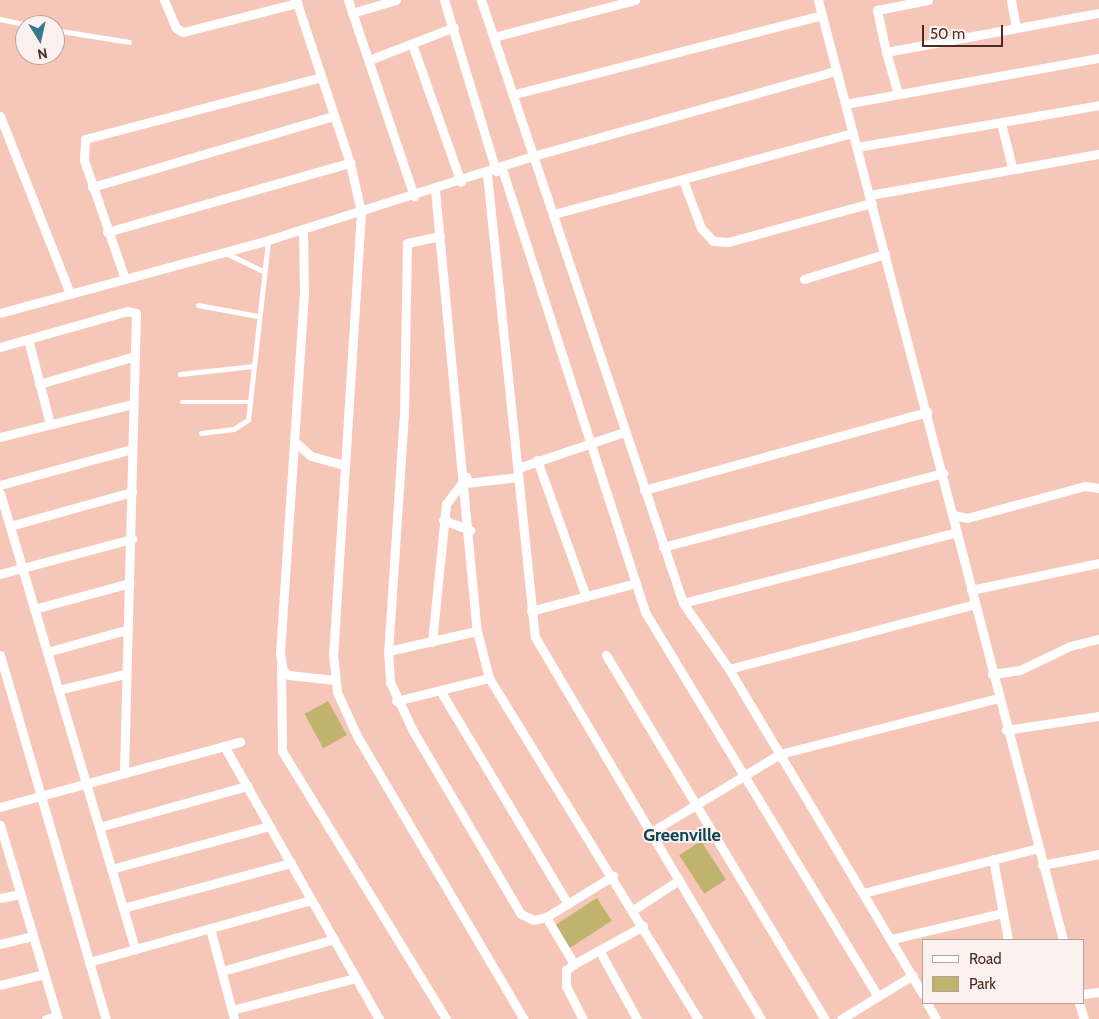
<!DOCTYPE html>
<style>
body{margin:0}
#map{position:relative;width:1099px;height:1019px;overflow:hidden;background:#f6c7b8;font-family:Cabin,sans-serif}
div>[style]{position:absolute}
.green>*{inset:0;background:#c0b36e;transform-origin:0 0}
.service>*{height:4.5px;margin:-2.25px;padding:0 2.25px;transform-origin:2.25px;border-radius:2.25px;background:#fff}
.minor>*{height:9px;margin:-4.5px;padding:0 4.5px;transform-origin:4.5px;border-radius:4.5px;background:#fff}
span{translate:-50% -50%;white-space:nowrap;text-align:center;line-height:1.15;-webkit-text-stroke:4px #fbf2f0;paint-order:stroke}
.neighbourhood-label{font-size:18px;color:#0d4654;font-weight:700}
.legend{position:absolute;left:922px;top:939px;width:162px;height:65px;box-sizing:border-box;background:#fbf2f0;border:1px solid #b5a39e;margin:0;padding:6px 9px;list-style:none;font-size:15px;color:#4b2d23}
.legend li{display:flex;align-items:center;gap:10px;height:25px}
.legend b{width:25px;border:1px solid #b5a39e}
.north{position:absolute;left:15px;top:15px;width:50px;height:50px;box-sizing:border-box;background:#fbf2f0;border:1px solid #b5a39e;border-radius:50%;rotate:170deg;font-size:14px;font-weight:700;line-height:20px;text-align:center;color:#4b2d23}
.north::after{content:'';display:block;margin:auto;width:18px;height:22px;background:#37788a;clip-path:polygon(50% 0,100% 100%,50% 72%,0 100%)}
.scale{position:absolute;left:922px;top:25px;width:81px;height:22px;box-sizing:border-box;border:2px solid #4b2d23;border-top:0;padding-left:6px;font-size:15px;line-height:18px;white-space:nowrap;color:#4b2d23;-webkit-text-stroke:4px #fbf2f0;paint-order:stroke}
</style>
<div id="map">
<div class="green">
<div style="left:328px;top:701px;width:39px;height:27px;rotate:61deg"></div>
<div style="left:701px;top:841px;width:46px;height:26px;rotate:57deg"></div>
<div style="left:597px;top:898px;width:27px;height:50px;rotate:57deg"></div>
</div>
<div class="service">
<div style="left:0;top:19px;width:30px;rotate:12deg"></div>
<div style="left:55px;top:30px;width:75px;rotate:9.2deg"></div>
<div style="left:226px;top:253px;width:39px;rotate:26deg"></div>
<div style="left:198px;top:305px;width:61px;rotate:10.4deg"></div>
<div style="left:180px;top:374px;width:74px;rotate:-6.2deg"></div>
<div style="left:182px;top:402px;width:69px"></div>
<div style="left:201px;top:433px;width:33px;rotate:-7deg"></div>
<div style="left:234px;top:429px;width:17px;rotate:-33deg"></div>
<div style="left:248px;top:420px;width:180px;rotate:-83.6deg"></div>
</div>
<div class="minor">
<div style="left:164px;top:0;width:30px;rotate:67deg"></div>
<div style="left:176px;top:28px;width:8px;rotate:30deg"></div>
<div style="left:183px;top:32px;width:118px;rotate:-14.3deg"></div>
<div style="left:296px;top:0;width:172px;rotate:71.7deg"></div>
<div style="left:350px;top:163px;width:50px;rotate:77.3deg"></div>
<div style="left:361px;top:212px;width:443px;rotate:93.6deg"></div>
<div style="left:333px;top:654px;width:38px;rotate:84deg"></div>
<div style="left:337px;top:692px;width:48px;rotate:65.6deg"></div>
<div style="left:357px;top:736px;width:329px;rotate:59.5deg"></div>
<div style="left:348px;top:0;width:207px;rotate:71.4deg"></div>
<div style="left:444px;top:0;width:179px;rotate:73.1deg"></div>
<div style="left:481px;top:0;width:636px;rotate:71.48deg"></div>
<div style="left:683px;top:603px;width:80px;rotate:55.1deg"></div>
<div style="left:729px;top:669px;width:378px;rotate:59.2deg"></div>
<div style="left:818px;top:0;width:971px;rotate:75.39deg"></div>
<div style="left:1011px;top:0;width:28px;rotate:80deg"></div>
<div style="left:352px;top:13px;width:46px;rotate:-16.5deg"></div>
<div style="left:494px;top:37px;width:146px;rotate:-14.7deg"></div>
<div style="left:412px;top:44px;width:146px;rotate:70.5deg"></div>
<div style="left:886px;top:52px;width:43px;rotate:-102.1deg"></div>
<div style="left:877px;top:10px;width:52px;rotate:-11.1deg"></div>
<div style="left:369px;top:60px;width:91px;rotate:-21.2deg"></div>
<div style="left:515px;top:94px;width:317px;rotate:-14.4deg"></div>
<div style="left:898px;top:94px;width:44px;rotate:-105.9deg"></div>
<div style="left:886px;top:52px;width:217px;rotate:-10.4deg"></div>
<div style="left:845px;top:104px;width:258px;rotate:-10.3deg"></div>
<div style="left:0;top:116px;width:191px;rotate:68.5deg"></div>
<div style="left:1001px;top:123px;width:45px;rotate:76deg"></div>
<div style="left:857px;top:147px;width:246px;rotate:-9.8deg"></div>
<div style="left:502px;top:169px;width:466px;rotate:72.1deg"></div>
<div style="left:645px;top:612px;width:448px;rotate:58.8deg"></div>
<div style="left:487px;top:174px;width:465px;rotate:84.1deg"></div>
<div style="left:535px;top:637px;width:444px;rotate:59.4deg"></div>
<div style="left:683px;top:180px;width:51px;rotate:69.4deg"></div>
<div style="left:701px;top:228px;width:18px;rotate:47deg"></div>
<div style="left:713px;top:241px;width:15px;rotate:4deg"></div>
<div style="left:728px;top:242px;width:149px;rotate:-15.2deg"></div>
<div style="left:92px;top:187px;width:252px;rotate:-16.4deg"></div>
<div style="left:435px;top:190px;width:443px;rotate:84.6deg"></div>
<div style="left:477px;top:631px;width:49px;rotate:75.7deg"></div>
<div style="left:489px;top:678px;width:400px;rotate:58.5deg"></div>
<div style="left:870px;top:195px;width:233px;rotate:-10.2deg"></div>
<div style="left:554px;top:214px;width:310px;rotate:-15.2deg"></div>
<div style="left:303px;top:229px;width:63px;rotate:89.1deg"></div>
<div style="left:304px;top:292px;width:362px;rotate:93.8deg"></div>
<div style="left:280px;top:653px;width:18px;rotate:81deg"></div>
<div style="left:283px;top:671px;width:7px;rotate:34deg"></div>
<div style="left:289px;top:675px;width:46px;rotate:6.2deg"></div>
<div style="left:107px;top:232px;width:253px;rotate:-15.9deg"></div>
<div style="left:440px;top:236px;width:34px;rotate:168deg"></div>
<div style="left:407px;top:243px;width:170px;rotate:91deg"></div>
<div style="left:404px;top:413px;width:239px;rotate:93.8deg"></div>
<div style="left:388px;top:651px;width:31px;rotate:86deg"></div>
<div style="left:390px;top:682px;width:54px;rotate:64.9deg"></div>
<div style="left:413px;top:731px;width:212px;rotate:59.5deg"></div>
<div style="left:521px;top:914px;width:14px;rotate:25deg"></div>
<div style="left:534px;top:920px;width:12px;rotate:-14deg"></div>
<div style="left:546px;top:917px;width:55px;rotate:59.2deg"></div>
<div style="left:574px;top:964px;width:10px;rotate:143deg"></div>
<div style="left:566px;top:970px;width:16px;rotate:90deg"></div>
<div style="left:566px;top:986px;width:37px;rotate:63deg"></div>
<div style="left:125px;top:279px;width:126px;rotate:-109deg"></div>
<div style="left:84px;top:160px;width:21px;rotate:-87deg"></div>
<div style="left:85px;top:139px;width:244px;rotate:-14.7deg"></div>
<div style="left:804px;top:279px;width:85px;rotate:-17.2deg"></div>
<div style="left:0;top:313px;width:278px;rotate:-15.2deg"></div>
<div style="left:268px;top:240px;width:278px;rotate:-17.6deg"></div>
<div style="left:533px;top:156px;width:315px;rotate:-15.7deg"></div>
<div style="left:28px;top:339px;width:88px;rotate:75.5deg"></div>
<div style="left:0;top:347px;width:132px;rotate:-15.8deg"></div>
<div style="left:127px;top:311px;width:9px;rotate:13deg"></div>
<div style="left:136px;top:313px;width:460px;rotate:91.5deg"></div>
<div style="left:39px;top:384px;width:97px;rotate:-16.2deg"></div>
<div style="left:0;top:437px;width:136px;rotate:-14deg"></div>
<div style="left:295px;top:442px;width:21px;rotate:41deg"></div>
<div style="left:311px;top:456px;width:35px;rotate:15deg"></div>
<div style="left:537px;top:460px;width:145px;rotate:70.3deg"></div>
<div style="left:518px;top:468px;width:112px;rotate:-18.8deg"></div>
<div style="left:466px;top:483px;width:52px;rotate:-6.6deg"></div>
<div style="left:0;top:485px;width:137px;rotate:-15.3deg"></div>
<div style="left:644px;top:490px;width:294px;rotate:-15.4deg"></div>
<div style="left:0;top:493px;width:476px;rotate:73.5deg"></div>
<div style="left:953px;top:515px;width:14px;rotate:12deg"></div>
<div style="left:967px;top:518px;width:122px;rotate:-15.2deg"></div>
<div style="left:1085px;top:486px;width:14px;rotate:8deg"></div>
<div style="left:443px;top:520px;width:29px;rotate:20deg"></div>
<div style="left:10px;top:526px;width:127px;rotate:-15.6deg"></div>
<div style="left:663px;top:547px;width:290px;rotate:-14.8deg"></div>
<div style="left:0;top:574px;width:137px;rotate:-14.9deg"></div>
<div style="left:971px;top:590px;width:131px;rotate:-11.9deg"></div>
<div style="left:683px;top:603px;width:283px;rotate:-14.5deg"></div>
<div style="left:34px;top:609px;width:99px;rotate:-15.2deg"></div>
<div style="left:531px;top:611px;width:109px;rotate:-14.9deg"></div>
<div style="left:432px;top:642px;width:139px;rotate:-84.2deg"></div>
<div style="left:446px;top:504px;width:34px;rotate:-53deg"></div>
<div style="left:388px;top:651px;width:91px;rotate:-12.7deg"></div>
<div style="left:47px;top:652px;width:82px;rotate:-15.6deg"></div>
<div style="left:0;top:655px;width:379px;rotate:73.8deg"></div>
<div style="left:606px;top:655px;width:425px;rotate:59deg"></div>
<div style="left:281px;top:664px;width:87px;rotate:89.3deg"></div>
<div style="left:282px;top:751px;width:314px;rotate:58.5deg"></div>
<div style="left:729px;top:669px;width:254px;rotate:-14.8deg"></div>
<div style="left:992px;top:674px;width:28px;rotate:-8deg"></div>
<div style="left:1020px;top:670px;width:55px;rotate:-25.6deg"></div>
<div style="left:1070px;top:646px;width:30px;rotate:-14deg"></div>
<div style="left:58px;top:690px;width:68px;rotate:-13.6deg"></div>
<div style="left:441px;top:692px;width:247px;rotate:59.1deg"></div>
<div style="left:396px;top:701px;width:96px;rotate:-13.9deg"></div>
<div style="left:1006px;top:730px;width:94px;rotate:-8.6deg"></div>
<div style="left:224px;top:746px;width:314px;rotate:60.4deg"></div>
<div style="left:0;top:807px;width:249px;rotate:-15.2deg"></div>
<div style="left:0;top:825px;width:202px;rotate:73.4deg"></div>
<div style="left:99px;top:827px;width:154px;rotate:-15.5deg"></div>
<div style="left:651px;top:832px;width:151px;rotate:-31.2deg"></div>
<div style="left:780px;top:754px;width:225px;rotate:-14.4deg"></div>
<div style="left:993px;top:859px;width:82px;rotate:79.5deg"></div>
<div style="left:1042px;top:865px;width:58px;rotate:-10.9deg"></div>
<div style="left:111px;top:869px;width:164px;rotate:-15.2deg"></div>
<div style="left:863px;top:893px;width:181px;rotate:-14.4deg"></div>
<div style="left:0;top:898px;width:20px;rotate:-11deg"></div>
<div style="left:123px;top:908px;width:174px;rotate:-15deg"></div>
<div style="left:633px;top:910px;width:55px;rotate:-33.1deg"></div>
<div style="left:546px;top:917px;width:79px;rotate:-31.5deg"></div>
<div style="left:210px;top:928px;width:94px;rotate:75.2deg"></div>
<div style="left:892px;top:939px;width:114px;rotate:-13.2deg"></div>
<div style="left:0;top:944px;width:34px;rotate:-14deg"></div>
<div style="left:599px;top:950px;width:79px;rotate:61.2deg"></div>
<div style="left:89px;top:962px;width:230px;rotate:-15.6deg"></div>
<div style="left:574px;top:964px;width:79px;rotate:-28.8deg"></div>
<div style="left:222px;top:971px;width:116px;rotate:-15.9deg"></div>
<div style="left:0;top:985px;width:45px;rotate:-14deg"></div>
<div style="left:1083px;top:994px;width:16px;rotate:-7deg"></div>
<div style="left:927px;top:1003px;width:18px;rotate:61deg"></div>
<div style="left:1079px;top:1003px;width:17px;rotate:73deg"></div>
<div style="left:232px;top:1010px;width:128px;rotate:-14.5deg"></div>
<div style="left:46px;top:1019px;width:11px;rotate:-15deg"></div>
<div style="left:841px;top:1019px;width:84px;rotate:-31.4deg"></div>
</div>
<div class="neighbourhood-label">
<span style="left:682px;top:835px">Greenville</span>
</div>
<ul class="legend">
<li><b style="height:6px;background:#fff"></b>Road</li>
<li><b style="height:14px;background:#c0b36e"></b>Park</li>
</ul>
<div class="north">N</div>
<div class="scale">50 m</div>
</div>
